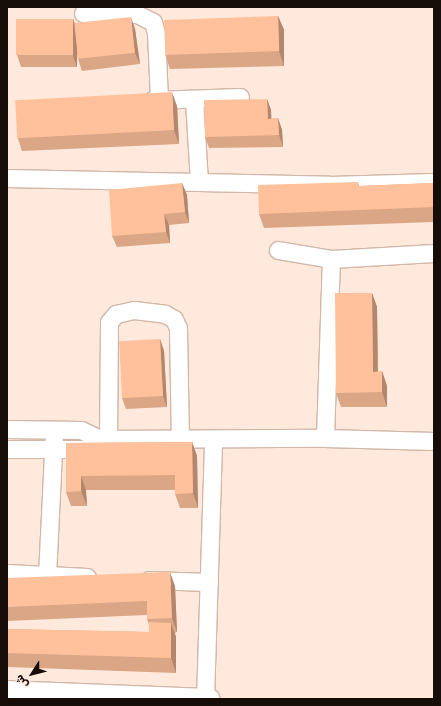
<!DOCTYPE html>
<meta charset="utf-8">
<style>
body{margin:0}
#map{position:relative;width:441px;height:706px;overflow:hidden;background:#ffe9dc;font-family:Rubik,"Noto Sans Arabic",sans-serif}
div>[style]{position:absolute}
.roads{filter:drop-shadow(1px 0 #d1b7a8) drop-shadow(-1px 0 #d1b7a8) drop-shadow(0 1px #d1b7a8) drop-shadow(0 -1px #d1b7a8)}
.minor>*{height:17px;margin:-8.5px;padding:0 8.5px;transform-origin:8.5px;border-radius:8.5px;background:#fff}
.tertiary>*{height:21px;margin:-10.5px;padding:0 10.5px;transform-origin:10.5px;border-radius:10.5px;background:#fff}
.wall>*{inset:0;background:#dba686}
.shaded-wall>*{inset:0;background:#b2876d}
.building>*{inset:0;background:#ffc19c;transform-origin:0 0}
span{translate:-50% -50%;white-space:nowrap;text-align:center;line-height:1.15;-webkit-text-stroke:3px #ffe9dc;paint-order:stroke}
.frame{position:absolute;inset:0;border:8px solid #160d08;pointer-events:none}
.north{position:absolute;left:12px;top:654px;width:40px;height:40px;-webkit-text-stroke:3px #ffe9dc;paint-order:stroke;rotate:234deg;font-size:11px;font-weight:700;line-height:16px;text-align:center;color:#160d08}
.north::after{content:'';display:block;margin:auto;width:14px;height:18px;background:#160d08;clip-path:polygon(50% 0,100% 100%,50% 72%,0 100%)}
</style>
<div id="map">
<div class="roads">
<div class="minor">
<div style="left:83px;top:13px;width:54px;rotate:1.1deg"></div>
<div style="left:137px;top:14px;width:18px;rotate:27deg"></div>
<div style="left:153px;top:22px;width:11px;rotate:75deg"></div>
<div style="left:156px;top:33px;width:67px;rotate:87.4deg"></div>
<div style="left:152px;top:100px;width:88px;rotate:-2deg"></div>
<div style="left:194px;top:100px;width:81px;rotate:86.5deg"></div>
<div style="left:7px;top:178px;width:323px;rotate:1.2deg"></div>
<div style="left:330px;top:185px;width:104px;rotate:-1.7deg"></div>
<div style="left:278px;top:250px;width:54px;rotate:9.6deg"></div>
<div style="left:7px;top:429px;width:74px;rotate:0.8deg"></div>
<div style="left:81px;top:430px;width:21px;rotate:25deg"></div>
<div style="left:100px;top:439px;width:225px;rotate:-0.3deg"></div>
<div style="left:325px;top:438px;width:109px;rotate:1.6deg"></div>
<div style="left:325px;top:438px;width:179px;rotate:-88.1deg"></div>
<div style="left:331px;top:259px;width:103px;rotate:-3.3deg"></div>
<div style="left:108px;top:439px;width:117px;rotate:-89.5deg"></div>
<div style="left:109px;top:322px;width:11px;rotate:-49deg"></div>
<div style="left:116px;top:314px;width:18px;rotate:-13deg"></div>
<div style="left:134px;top:310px;width:31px;rotate:7deg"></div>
<div style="left:165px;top:314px;width:10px;rotate:29deg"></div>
<div style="left:174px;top:319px;width:10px;rotate:66deg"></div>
<div style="left:178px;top:328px;width:110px;rotate:89deg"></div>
<div style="left:7px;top:449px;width:81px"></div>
<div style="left:7px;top:573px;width:80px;rotate:2.9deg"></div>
<div style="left:47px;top:576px;width:145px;rotate:-87.2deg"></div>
<div style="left:149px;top:580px;width:60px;rotate:1.9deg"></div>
<div style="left:205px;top:699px;width:260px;rotate:-88.2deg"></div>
</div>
<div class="tertiary">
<div style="left:7px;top:691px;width:202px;rotate:2.3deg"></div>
</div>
</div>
<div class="wall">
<div style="clip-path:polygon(278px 16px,284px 30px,284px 66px,170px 69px,165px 54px)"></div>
<div style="clip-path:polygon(73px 19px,75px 24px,135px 29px,140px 64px,82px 71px,78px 59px,77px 53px,77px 67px,21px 67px,17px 55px)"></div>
<div style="clip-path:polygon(267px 99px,271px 110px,271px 119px,278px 118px,282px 130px,283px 147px,209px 148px,205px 137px)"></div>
<div style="clip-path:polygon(177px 106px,179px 144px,22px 151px,17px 136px)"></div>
<div style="clip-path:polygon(358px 182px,359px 186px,434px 183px,434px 222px,264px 228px,259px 214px)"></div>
<div style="clip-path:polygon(182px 183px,187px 195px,189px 223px,169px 225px,170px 243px,117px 247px,112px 236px)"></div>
<div style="clip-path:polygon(372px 293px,377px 307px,378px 372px,382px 371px,387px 386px,387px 407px,341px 407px,336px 393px)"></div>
<div style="clip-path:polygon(160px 339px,164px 351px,167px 407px,126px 409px,122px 398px)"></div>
<div style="clip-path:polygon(192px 442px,197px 456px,198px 508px,180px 508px,175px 494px,175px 490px,86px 490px,87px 506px,71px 506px,66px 492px,66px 443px)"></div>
<div style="clip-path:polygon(7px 578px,175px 586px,177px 632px,175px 633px,176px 637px,176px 673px,7px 667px,7px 629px,149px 632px,149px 625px,147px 619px,147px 615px,7px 621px)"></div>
</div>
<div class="shaded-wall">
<div style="clip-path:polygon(278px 16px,284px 30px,284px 66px,279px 51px)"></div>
<div style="clip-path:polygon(131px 17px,135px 29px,140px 64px,135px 53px)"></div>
<div style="clip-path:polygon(73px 19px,77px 30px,77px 67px,73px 56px)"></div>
<div style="clip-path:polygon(172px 92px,177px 106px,179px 144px,174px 130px)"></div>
<div style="clip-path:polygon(267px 99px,271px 110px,272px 130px,268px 119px)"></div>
<div style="clip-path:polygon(278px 118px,282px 130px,283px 147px,279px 135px)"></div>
<div style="clip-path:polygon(182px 183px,187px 195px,189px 223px,185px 212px)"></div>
<div style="clip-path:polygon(164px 214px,169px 225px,170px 243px,166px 232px)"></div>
<div style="clip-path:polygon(372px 293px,377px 307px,378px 386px,373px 372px)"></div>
<div style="clip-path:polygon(160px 339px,164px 351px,167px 407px,163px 396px)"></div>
<div style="clip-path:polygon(382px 371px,387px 386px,387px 407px,382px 392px)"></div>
<div style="clip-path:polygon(192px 442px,197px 456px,198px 508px,193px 493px)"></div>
<div style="clip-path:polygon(81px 476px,86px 490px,87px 506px,81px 491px)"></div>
<div style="clip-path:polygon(170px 572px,175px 586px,177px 632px,172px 618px)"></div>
<div style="clip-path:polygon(171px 623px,176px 637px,176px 673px,171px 658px)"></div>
</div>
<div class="building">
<div style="left:278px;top:16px;width:35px;height:114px;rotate:88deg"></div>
<div style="left:131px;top:17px;width:36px;height:57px;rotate:84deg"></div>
<div style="left:16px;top:19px;width:57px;height:36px"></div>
<div style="left:172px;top:92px;width:38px;height:157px;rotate:87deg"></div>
<div style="clip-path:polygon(267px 99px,268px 119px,278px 118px,279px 135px,205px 137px,204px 100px)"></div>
<div style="clip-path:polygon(358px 182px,358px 186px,434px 183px,434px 207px,259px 214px,258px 185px)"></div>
<div style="clip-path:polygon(182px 183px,185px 212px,164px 214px,166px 232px,112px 236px,109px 190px)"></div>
<div style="clip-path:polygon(335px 293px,372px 293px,373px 372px,382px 371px,382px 392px,336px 393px)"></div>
<div style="left:160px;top:339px;width:57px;height:41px;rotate:87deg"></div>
<div style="clip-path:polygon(192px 442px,193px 493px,175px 494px,175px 475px,81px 476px,81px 491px,66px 492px,66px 443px)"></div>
<div style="clip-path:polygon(170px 572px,172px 618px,147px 619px,147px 601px,7px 607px,7px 578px)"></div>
<div style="clip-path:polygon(149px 622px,171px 623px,171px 658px,7px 653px,7px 629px,149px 632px)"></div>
</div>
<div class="frame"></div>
<div class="north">ش</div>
</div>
